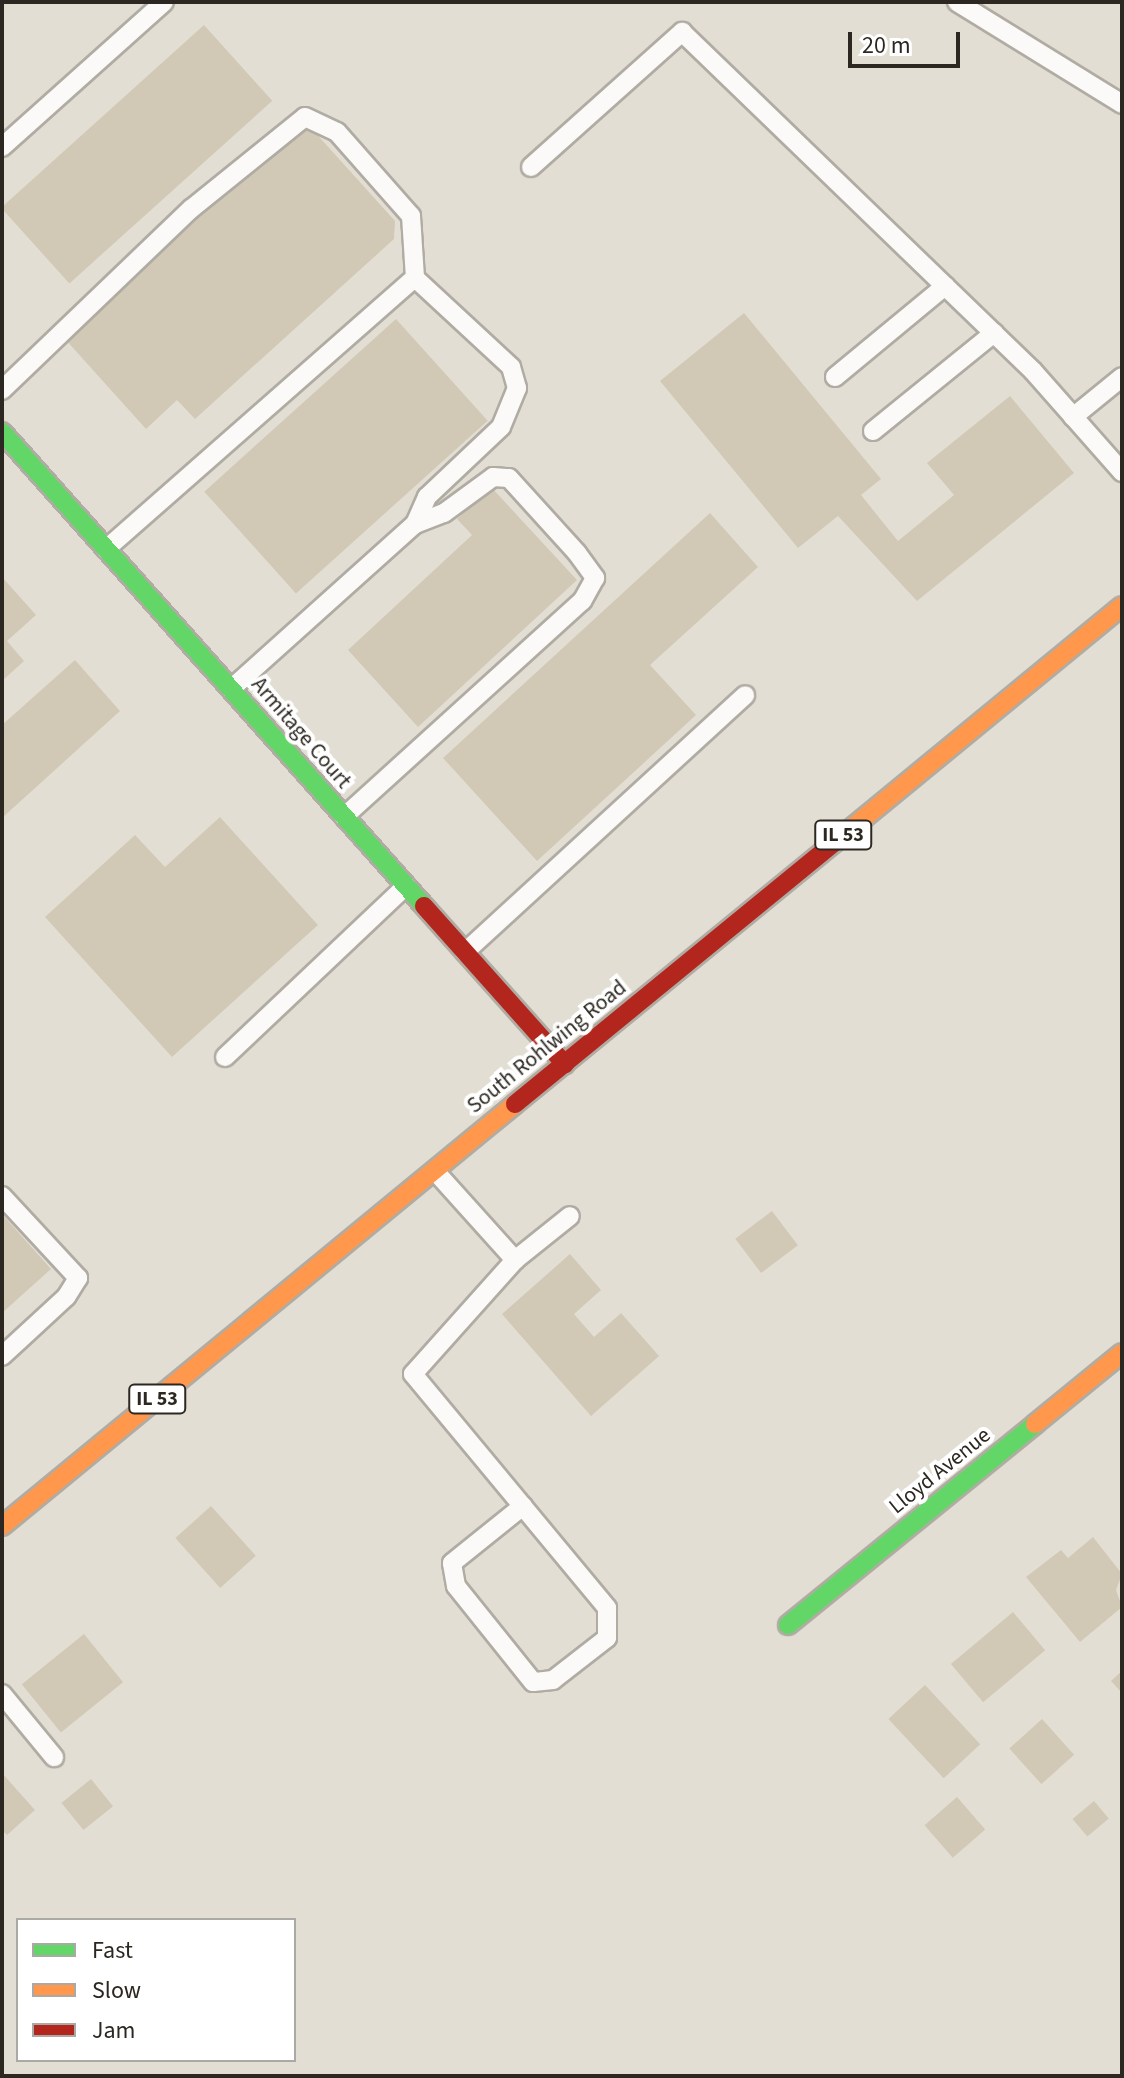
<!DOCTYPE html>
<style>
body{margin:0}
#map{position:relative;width:1124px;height:2078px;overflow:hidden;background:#e3ded3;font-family:"Source Sans 3",sans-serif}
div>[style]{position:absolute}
.building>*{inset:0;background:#d1c9b6;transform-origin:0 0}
.roads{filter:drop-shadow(2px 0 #b0aca3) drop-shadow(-2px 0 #b0aca3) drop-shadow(0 2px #b0aca3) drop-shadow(0 -2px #b0aca3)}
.lane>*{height:18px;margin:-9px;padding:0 9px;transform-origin:9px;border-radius:9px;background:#fbfaf8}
.fast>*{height:18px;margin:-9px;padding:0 9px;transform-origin:9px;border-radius:9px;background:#63d668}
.slow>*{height:18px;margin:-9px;padding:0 9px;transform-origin:9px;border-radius:9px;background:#ff974d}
.jam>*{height:18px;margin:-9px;padding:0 9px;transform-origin:9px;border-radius:9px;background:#b3261e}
span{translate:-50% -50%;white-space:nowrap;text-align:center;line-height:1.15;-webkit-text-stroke:8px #fff;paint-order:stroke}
.shield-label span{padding:2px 6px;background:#fff;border:2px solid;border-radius:6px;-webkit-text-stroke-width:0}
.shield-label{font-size:20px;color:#2c2821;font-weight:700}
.street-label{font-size:22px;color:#2c2821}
.frame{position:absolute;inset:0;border:4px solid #2c2821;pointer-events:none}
.legend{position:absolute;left:16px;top:1918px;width:280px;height:144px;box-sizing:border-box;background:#fff;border:2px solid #aba9a6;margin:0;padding:10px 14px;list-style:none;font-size:24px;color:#2c2821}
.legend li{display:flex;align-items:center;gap:16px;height:40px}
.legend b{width:40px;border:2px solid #aba9a6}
.scale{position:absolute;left:848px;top:32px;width:112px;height:36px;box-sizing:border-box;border:4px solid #2c2821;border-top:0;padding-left:10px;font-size:24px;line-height:28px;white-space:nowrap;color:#2c2821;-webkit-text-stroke:6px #fff;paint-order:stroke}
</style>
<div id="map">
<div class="building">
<div style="left:204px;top:25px;width:102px;height:273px;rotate:48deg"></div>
<div style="clip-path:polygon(299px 127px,312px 129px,395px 221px,394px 239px,195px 419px,177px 400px,146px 429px,65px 339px)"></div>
<div style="clip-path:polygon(744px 313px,881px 479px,861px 495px,898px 541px,954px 495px,927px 463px,1010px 396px,1074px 473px,917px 601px,838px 516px,798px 548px,660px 381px)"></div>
<div style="left:396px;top:319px;width:137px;height:258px;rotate:48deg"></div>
<div style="clip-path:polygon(491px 487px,577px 580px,418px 727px,348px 650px,472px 535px,457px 519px)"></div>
<div style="clip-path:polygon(710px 513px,758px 567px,650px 665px,696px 715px,537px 861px,443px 758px)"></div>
<div style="clip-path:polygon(2px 577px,36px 615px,7px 641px,24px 661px,2px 681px)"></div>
<div style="clip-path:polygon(75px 660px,120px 711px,2px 818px,2px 725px)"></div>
<div style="clip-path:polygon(220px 817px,318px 925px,172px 1057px,45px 917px,135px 835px,165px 867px)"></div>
<div style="left:772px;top:1211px;width:43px;height:46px;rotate:53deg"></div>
<div style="clip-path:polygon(2px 1214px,51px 1269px,2px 1313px)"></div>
<div style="clip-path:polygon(570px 1254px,601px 1290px,574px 1314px,594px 1337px,621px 1313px,659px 1356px,591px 1416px,502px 1314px)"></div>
<div style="left:211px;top:1506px;width:67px;height:48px;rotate:48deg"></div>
<div style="clip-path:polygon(1093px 1537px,1122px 1574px,1116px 1590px,1122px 1607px,1080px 1642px,1026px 1577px,1061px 1550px,1068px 1558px)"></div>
<div style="left:1013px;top:1612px;width:50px;height:81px;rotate:50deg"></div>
<div style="left:84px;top:1634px;width:62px;height:80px;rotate:51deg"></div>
<div style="clip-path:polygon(1122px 1671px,1122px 1693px,1111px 1681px)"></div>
<div style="left:925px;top:1685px;width:81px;height:50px;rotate:47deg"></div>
<div style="left:1042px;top:1719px;width:48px;height:44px;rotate:48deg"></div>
<div style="clip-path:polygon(2px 1773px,35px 1810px,7px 1835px,2px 1830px)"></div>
<div style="left:91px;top:1779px;width:35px;height:38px;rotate:51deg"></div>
<div style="left:957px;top:1797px;width:43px;height:43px;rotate:49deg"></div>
<div style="left:1094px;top:1801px;width:23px;height:28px;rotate:50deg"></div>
</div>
<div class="roads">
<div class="lane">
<div style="left:957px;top:2px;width:194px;rotate:31.7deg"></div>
<div style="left:2px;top:147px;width:217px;rotate:-41.8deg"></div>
<div style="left:531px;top:167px;width:203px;rotate:-41.8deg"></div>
<div style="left:682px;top:32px;width:488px;rotate:44deg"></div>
<div style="left:1033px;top:371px;width:135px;rotate:48.6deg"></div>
<div style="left:835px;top:377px;width:143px;rotate:-39.6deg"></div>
<div style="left:2px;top:390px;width:262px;rotate:-43.8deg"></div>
<div style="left:191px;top:209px;width:146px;rotate:-38.9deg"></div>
<div style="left:305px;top:117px;width:35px;rotate:25deg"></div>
<div style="left:337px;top:132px;width:112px;rotate:48.6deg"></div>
<div style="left:411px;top:216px;width:62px;rotate:86.3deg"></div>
<div style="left:1073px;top:417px;width:63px;rotate:-39.2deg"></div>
<div style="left:873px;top:431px;width:156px;rotate:-39deg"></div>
<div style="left:106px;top:549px;width:411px;rotate:-41.3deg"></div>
<div style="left:415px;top:278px;width:131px;rotate:42.8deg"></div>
<div style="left:511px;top:367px;width:22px;rotate:74deg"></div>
<div style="left:517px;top:388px;width:42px;rotate:112.3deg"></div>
<div style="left:501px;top:427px;width:102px;rotate:136.6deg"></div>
<div style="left:427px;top:497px;width:30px;rotate:114deg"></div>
<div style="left:231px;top:689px;width:247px;rotate:-41.9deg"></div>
<div style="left:415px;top:524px;width:31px;rotate:-21deg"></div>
<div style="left:444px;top:513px;width:61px;rotate:-36.3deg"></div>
<div style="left:493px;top:477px;width:16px;rotate:4deg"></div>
<div style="left:509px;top:478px;width:101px;rotate:47.8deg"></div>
<div style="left:577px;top:553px;width:31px;rotate:54deg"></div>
<div style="left:595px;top:578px;width:26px;rotate:119deg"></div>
<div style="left:582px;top:601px;width:321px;rotate:137.8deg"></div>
<div style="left:465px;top:952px;width:380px;rotate:-42.5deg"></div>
<div style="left:225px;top:1057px;width:249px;rotate:-43.4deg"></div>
<div style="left:435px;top:1171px;width:120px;rotate:48deg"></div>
<div style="left:515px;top:1260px;width:153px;rotate:131.8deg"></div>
<div style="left:413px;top:1374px;width:304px;rotate:50.3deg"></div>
<div style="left:607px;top:1608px;width:30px;rotate:90deg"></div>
<div style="left:607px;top:1638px;width:68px;rotate:142.1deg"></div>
<div style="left:553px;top:1680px;width:20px;rotate:174deg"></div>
<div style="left:533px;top:1682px;width:123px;rotate:-128.7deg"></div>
<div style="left:456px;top:1586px;width:23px;rotate:-100deg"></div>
<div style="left:452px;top:1563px;width:91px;rotate:-38.8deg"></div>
<div style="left:2px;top:1196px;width:112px;rotate:47.2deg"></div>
<div style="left:78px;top:1278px;width:22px;rotate:122deg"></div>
<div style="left:66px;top:1297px;width:87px;rotate:137.3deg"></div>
<div style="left:515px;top:1260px;width:70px;rotate:-38.7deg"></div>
<div style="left:2px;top:1694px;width:82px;rotate:50.5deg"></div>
</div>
<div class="fast">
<div style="left:2px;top:432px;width:635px;rotate:48.32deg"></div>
<div style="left:788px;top:1625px;width:318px;rotate:-39.1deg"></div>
</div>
<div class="slow">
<div style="left:842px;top:836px;width:362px;rotate:-39.4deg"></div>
<div style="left:1035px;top:1424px;width:112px;rotate:-39.2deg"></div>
<div style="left:2px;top:1526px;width:664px;rotate:-39.44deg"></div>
</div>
<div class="jam">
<div style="left:424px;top:906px;width:212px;rotate:48.3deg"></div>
<div style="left:515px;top:1104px;width:423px;rotate:-39.3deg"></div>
</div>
</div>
<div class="shield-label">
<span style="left:843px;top:835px">IL 53</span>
<span style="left:157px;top:1399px">IL 53</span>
</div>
<div class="street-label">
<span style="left:301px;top:733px;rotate:49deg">Armitage Court</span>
<span style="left:547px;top:1047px;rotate:-39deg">South Rohlwing Road</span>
<span style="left:940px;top:1471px;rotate:-39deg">Lloyd Avenue</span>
</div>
<div class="frame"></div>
<ul class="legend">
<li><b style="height:10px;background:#63d668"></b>Fast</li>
<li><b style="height:10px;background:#ff974d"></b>Slow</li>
<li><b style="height:10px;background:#b3261e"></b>Jam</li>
</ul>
<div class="scale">20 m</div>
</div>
